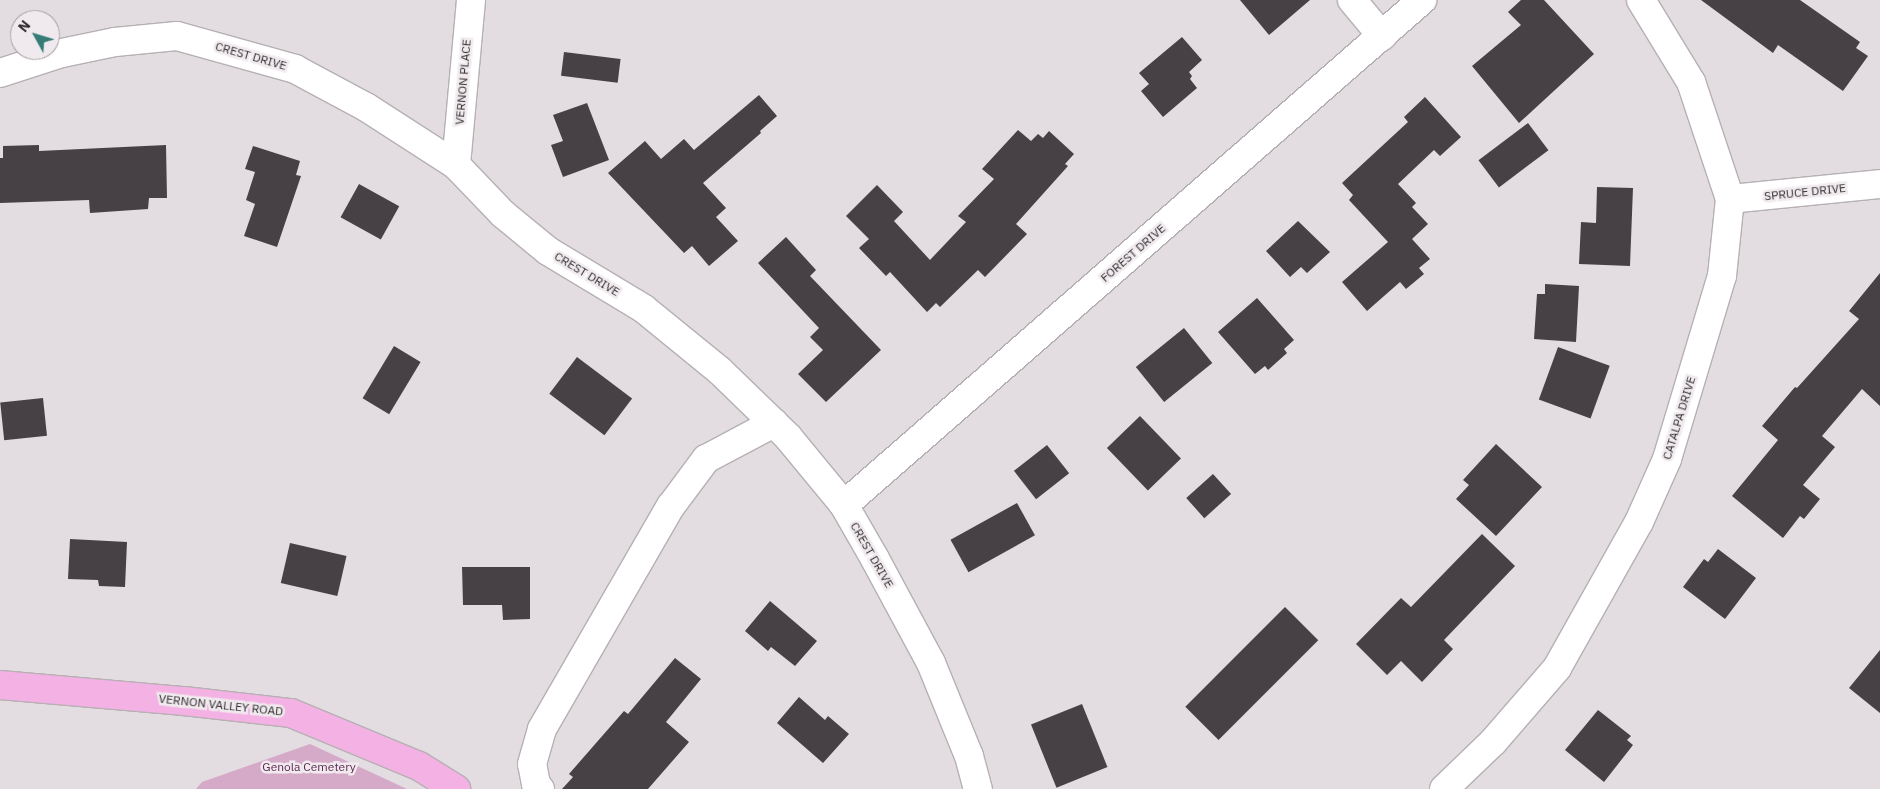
<!DOCTYPE html>
<style>
body{margin:0}
#map{position:relative;width:1880px;height:789px;overflow:hidden;background:#e3dce1;font-family:"IBM Plex Sans",sans-serif}
div>[style]{position:absolute}
.green>*{inset:0;background:#d5a9c8}
.building>*{inset:0;background:#474145;transform-origin:0 0}
.roads{filter:drop-shadow(1px 0 #b6b0b4) drop-shadow(-1px 0 #b6b0b4) drop-shadow(0 1px #b6b0b4) drop-shadow(0 -1px #b6b0b4)}
.minor>*{height:28px;margin:-14px;padding:0 14px;transform-origin:14px;border-radius:14px;background:#fff}
.major>*{height:28px;margin:-14px;padding:0 14px;transform-origin:14px;border-radius:14px;background:#f3b2e3}
span{translate:-50% -50%;white-space:nowrap;text-align:center;line-height:1.15;-webkit-text-stroke:5px #f0eaee;paint-order:stroke}
.street-label{font-size:12px;color:#2f2d2e}
.park-label{font-size:12px;color:#5d2751}
.north{position:absolute;left:10px;top:10px;width:50px;height:50px;box-sizing:border-box;background:#f0eaee;border:1px solid #a39ea1;border-radius:50%;rotate:309deg;font-size:14px;font-weight:700;line-height:20px;text-align:center;color:#2f2d2e}
.north::after{content:'';display:block;margin:auto;width:18px;height:22px;background:#367d77;clip-path:polygon(50% 0,100% 100%,50% 72%,0 100%)}
</style>
<div id="map">
<div class="green">
<div style="clip-path:polygon(310px 744px,407px 789px,196px 789px,202px 782px)"></div>
</div>
<div class="building">
<div style="clip-path:polygon(1240px 0,1310px 0,1269px 35px)"></div>
<div style="clip-path:polygon(1521px 0,1544px 0,1594px 54px,1519px 123px,1472px 66px,1521px 25px,1508px 12px)"></div>
<div style="clip-path:polygon(1701px 0,1800px 0,1860px 42px,1856px 48px,1868px 56px,1843px 91px,1778px 45px,1773px 53px)"></div>
<div style="clip-path:polygon(1182px 37px,1202px 60px,1189px 72px,1192px 76px,1190px 79px,1197px 88px,1163px 117px,1141px 91px,1149px 84px,1139px 73px)"></div>
<div style="left:564px;top:52px;width:57px;height:24px;rotate:7deg"></div>
<div style="clip-path:polygon(759px 95px,777px 116px,760px 131px,761px 133px,703px 183px,726px 208px,716px 217px,738px 241px,709px 266px,692px 246px,684px 253px,608px 173px,645px 141px,661px 159px,684px 139px,694px 150px)"></div>
<div style="clip-path:polygon(1425px 97px,1461px 137px,1440px 156px,1434px 150px,1398px 184px,1416px 203px,1412px 207px,1428px 224px,1412px 239px,1430px 259px,1419px 268px,1424px 274px,1406px 289px,1400px 282px,1367px 311px,1342px 282px,1388px 242px,1349px 200px,1353px 195px,1342px 183px,1408px 122px,1404px 117px)"></div>
<div style="clip-path:polygon(587px 103px,609px 160px,563px 177px,551px 145px,563px 141px,553px 115px)"></div>
<div style="left:1528px;top:123px;width:34px;height:62px;rotate:53deg"></div>
<div style="clip-path:polygon(1018px 130px,1031px 141px,1038px 134px,1043px 138px,1049px 131px,1074px 154px,1065px 164px,1068px 166px,1016px 224px,1027px 234px,985px 277px,978px 270px,940px 307px,936px 303px,927px 312px,890px 272px,886px 276px,859px 248px,869px 239px,846px 216px,877px 185px,903px 212px,894px 221px,930px 260px,966px 222px,958px 216px,994px 179px,982px 169px)"></div>
<div style="clip-path:polygon(39px 145px,39px 151px,166px 145px,167px 198px,149px 198px,148px 209px,90px 213px,89px 200px,0 203px,0 158px,3px 158px,3px 146px)"></div>
<div style="clip-path:polygon(253px 146px,300px 161px,296px 175px,301px 176px,277px 247px,244px 236px,255px 204px,246px 200px,255px 172px,245px 169px)"></div>
<div style="left:359px;top:184px;width:46px;height:38px;rotate:29deg"></div>
<div style="clip-path:polygon(1597px 187px,1633px 188px,1630px 266px,1579px 264px,1581px 222px,1596px 223px)"></div>
<div style="clip-path:polygon(1298px 221px,1330px 252px,1307px 273px,1301px 267px,1290px 277px,1266px 251px)"></div>
<div style="clip-path:polygon(786px 237px,816px 270px,810px 276px,881px 350px,826px 402px,798px 374px,823px 350px,810px 337px,819px 328px,758px 263px)"></div>
<div style="clip-path:polygon(1880px 273px,1880px 406px,1862px 389px,1822px 436px,1835px 447px,1803px 485px,1820px 499px,1804px 519px,1800px 516px,1783px 538px,1732px 496px,1778px 440px,1762px 426px,1795px 387px,1797px 388px,1859px 319px,1849px 311px)"></div>
<div style="clip-path:polygon(1545px 284px,1579px 286px,1576px 342px,1534px 339px,1537px 294px,1545px 294px)"></div>
<div style="clip-path:polygon(1257px 298px,1294px 340px,1284px 349px,1287px 353px,1268px 370px,1265px 366px,1255px 374px,1218px 332px)"></div>
<div style="left:1184px;top:328px;width:45px;height:62px;rotate:51deg"></div>
<div style="left:394px;top:346px;width:31px;height:61px;rotate:31deg"></div>
<div style="left:1558px;top:347px;width:55px;height:56px;rotate:20deg"></div>
<div style="left:577px;top:357px;width:69px;height:46px;rotate:37deg"></div>
<div style="left:43px;top:398px;width:38px;height:43px;rotate:84deg"></div>
<div style="left:1140px;top:416px;width:59px;height:46px;rotate:46deg"></div>
<div style="clip-path:polygon(1496px 444px,1542px 487px,1496px 536px,1456px 499px,1469px 485px,1463px 480px)"></div>
<div style="left:1047px;top:445px;width:36px;height:42px;rotate:52deg"></div>
<div style="left:1213px;top:474px;width:27px;height:36px;rotate:48deg"></div>
<div style="left:1017px;top:503px;width:37px;height:76px;rotate:61deg"></div>
<div style="clip-path:polygon(1482px 534px,1515px 566px,1444px 640px,1453px 649px,1422px 682px,1401px 661px,1387px 675px,1356px 644px,1401px 598px,1411px 607px)"></div>
<div style="clip-path:polygon(70px 539px,127px 542px,125px 587px,99px 586px,98px 580px,68px 579px)"></div>
<div style="left:290px;top:543px;width:58px;height:41px;rotate:13deg"></div>
<div style="clip-path:polygon(1718px 549px,1756px 578px,1725px 619px,1683px 587px,1704px 559px,1708px 562px)"></div>
<div style="clip-path:polygon(462px 567px,530px 567px,530px 619px,503px 620px,502px 605px,463px 605px)"></div>
<div style="clip-path:polygon(770px 601px,817px 641px,795px 666px,771px 647px,768px 651px,745px 631px)"></div>
<div style="left:1285px;top:607px;width:47px;height:141px;rotate:45deg"></div>
<div style="clip-path:polygon(1880px 650px,1880px 713px,1849px 688px)"></div>
<div style="clip-path:polygon(675px 658px,701px 679px,666px 722px,689px 742px,648px 789px,562px 789px,573px 777px,569px 774px,624px 711px,628px 714px)"></div>
<div style="clip-path:polygon(799px 697px,825px 720px,828px 716px,849px 734px,823px 763px,777px 723px)"></div>
<div style="left:1082px;top:704px;width:68px;height:55px;rotate:68deg"></div>
<div style="clip-path:polygon(1598px 710px,1631px 736px,1627px 740px,1633px 745px,1604px 782px,1565px 750px)"></div>
</div>
<div class="roads">
<div class="minor">
<div style="left:1352px;top:0;width:47px;rotate:50.2deg"></div>
<div style="left:0;top:73px;width:65px;rotate:-17.9deg"></div>
<div style="left:62px;top:53px;width:54px;rotate:-11.7deg"></div>
<div style="left:115px;top:42px;width:62px;rotate:-5.5deg"></div>
<div style="left:177px;top:36px;width:123px;rotate:15.6deg"></div>
<div style="left:295px;top:69px;width:81px;rotate:28.2deg"></div>
<div style="left:366px;top:107px;width:107px;rotate:32.8deg"></div>
<div style="left:456px;top:165px;width:68px;rotate:46.2deg"></div>
<div style="left:503px;top:214px;width:58px;rotate:39.4deg"></div>
<div style="left:548px;top:251px;width:112px;rotate:31.1deg"></div>
<div style="left:644px;top:309px;width:98px;rotate:39.2deg"></div>
<div style="left:720px;top:371px;width:95px;rotate:44.1deg"></div>
<div style="left:788px;top:437px;width:88px;rotate:50.5deg"></div>
<div style="left:844px;top:505px;width:62px;rotate:60.1deg"></div>
<div style="left:875px;top:559px;width:118px;rotate:61.7deg"></div>
<div style="left:931px;top:663px;width:100px;rotate:67.8deg"></div>
<div style="left:969px;top:756px;width:34px;rotate:75deg"></div>
<div style="left:456px;top:165px;width:166px;rotate:-84.8deg"></div>
<div style="left:1730px;top:199px;width:151px;rotate:-5.7deg"></div>
<div style="left:844px;top:505px;width:768px;rotate:-41.14deg"></div>
<div style="left:540px;top:789px;width:6px;rotate:-129deg"></div>
<div style="left:536px;top:784px;width:20px;rotate:-101deg"></div>
<div style="left:532px;top:764px;width:36px;rotate:-74deg"></div>
<div style="left:542px;top:729px;width:258px;rotate:-60deg"></div>
<div style="left:671px;top:506px;width:59px;rotate:-53.3deg"></div>
<div style="left:706px;top:459px;width:77px;rotate:-27.9deg"></div>
<div style="left:1444px;top:789px;width:68px;rotate:-43.8deg"></div>
<div style="left:1493px;top:742px;width:98px;rotate:-49.1deg"></div>
<div style="left:1557px;top:668px;width:167px;rotate:-60.7deg"></div>
<div style="left:1639px;top:522px;width:69px;rotate:-66deg"></div>
<div style="left:1667px;top:459px;width:191px;rotate:-73.3deg"></div>
<div style="left:1722px;top:276px;width:77px;rotate:-84.1deg"></div>
<div style="left:1730px;top:199px;width:123px;rotate:-108.4deg"></div>
<div style="left:1691px;top:82px;width:96px;rotate:-121.4deg"></div>
</div>
<div class="major">
<div style="left:0;top:685px;width:185px;rotate:5deg"></div>
<div style="left:184px;top:701px;width:108px;rotate:6.4deg"></div>
<div style="left:291px;top:713px;width:139px;rotate:22.5deg"></div>
<div style="left:419px;top:766px;width:44px;rotate:31.9deg"></div>
</div>
</div>
<div class="street-label">
<span style="left:251px;top:56px;rotate:16deg">CREST DRIVE</span>
<span style="left:463px;top:82px;rotate:-85deg">VERNON PLACE</span>
<span style="left:1805px;top:192px;rotate:-6deg">SPRUCE DRIVE</span>
<span style="left:1133px;top:253px;rotate:-41deg">FOREST DRIVE</span>
<span style="left:587px;top:274px;rotate:31deg">CREST DRIVE</span>
<span style="left:1679px;top:418px;rotate:-73deg">CATALPA DRIVE</span>
<span style="left:872px;top:555px;rotate:60deg">CREST DRIVE</span>
<span style="left:221px;top:705px;rotate:6deg">VERNON VALLEY ROAD</span>
</div>
<div class="park-label">
<span style="left:309px;top:767px">Genola Cemetery</span>
</div>
<div class="north">N</div>
</div>
